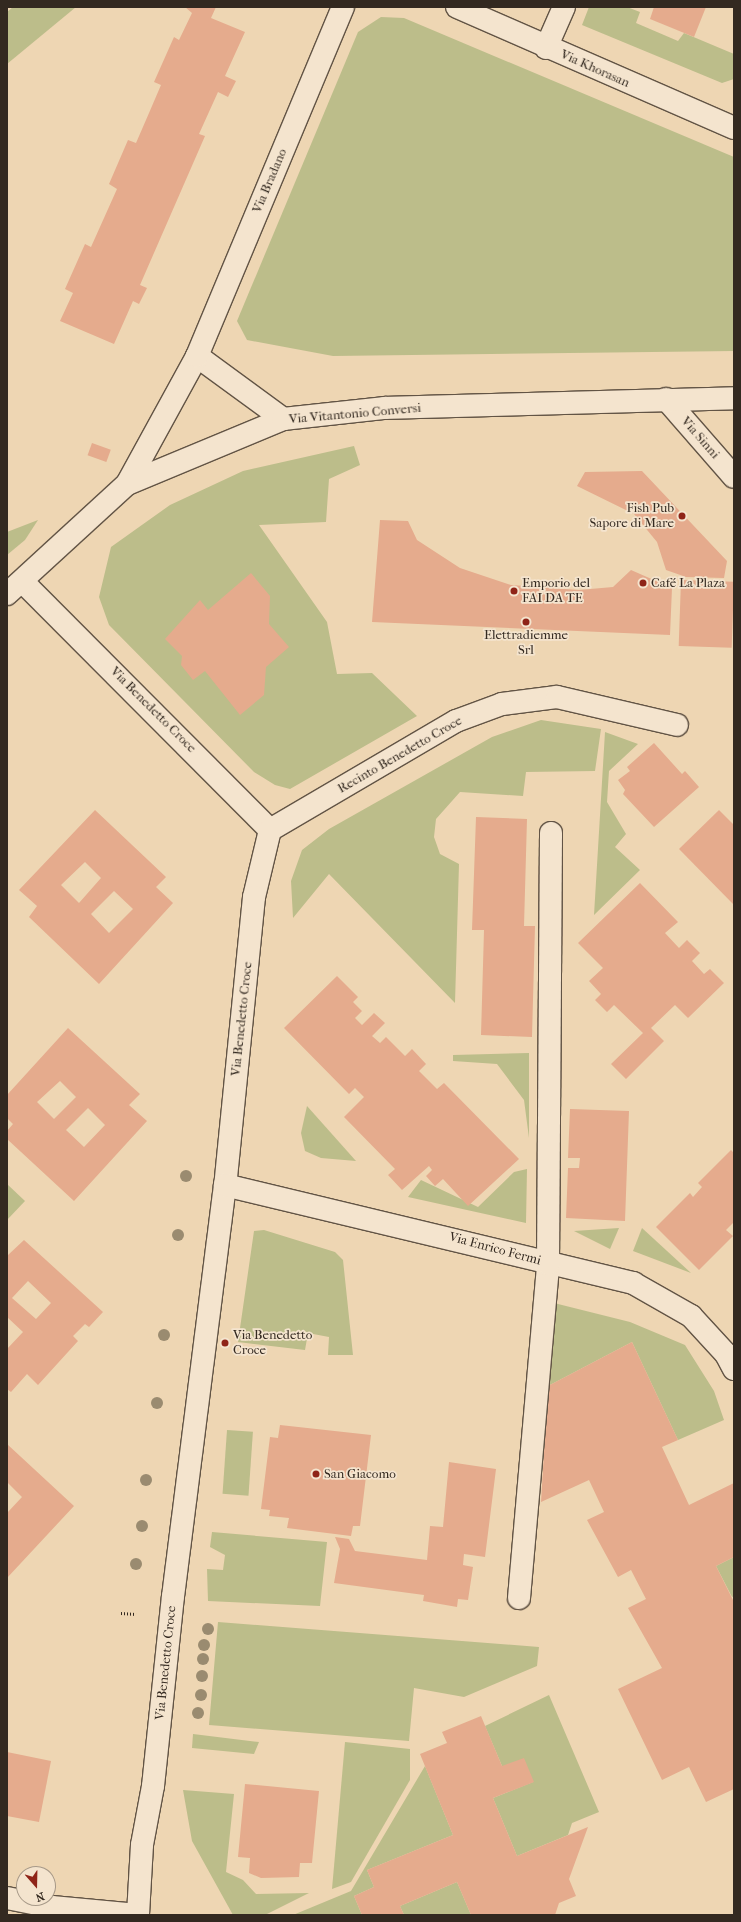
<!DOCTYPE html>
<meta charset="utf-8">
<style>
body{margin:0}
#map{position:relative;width:741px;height:1922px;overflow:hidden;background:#eed6b3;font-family:"IM FELL French Canon",serif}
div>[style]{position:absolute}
.green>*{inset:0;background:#bcbd8a;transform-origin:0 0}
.building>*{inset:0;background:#e5ab8d;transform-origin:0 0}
.path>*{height:2.5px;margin-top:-1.25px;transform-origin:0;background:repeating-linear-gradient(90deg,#332920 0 1px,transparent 0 3px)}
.roads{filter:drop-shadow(1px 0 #625445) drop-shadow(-1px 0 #625445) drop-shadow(0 1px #625445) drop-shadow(0 -1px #625445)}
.minor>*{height:22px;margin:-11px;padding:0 11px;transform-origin:11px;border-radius:11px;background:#f4e4ce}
.tertiary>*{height:22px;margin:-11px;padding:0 11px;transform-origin:11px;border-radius:11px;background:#f4e4ce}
.trees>*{width:12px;height:12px;margin:-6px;border-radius:50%;background:#9a8b70}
.dots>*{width:11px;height:11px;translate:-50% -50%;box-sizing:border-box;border:2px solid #f4e4ce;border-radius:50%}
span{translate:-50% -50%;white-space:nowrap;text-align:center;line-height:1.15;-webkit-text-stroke:3.5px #f4e4ce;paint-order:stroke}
.street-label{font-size:13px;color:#332920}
.poi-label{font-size:13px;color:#332920}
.right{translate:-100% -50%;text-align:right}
.left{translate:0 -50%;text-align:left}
.frame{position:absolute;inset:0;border:8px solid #332920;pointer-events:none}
.north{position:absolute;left:16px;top:1866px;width:40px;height:40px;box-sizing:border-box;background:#f4e4ce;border:1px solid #a79988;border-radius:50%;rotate:160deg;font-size:11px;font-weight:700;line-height:16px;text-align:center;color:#332920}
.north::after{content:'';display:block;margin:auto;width:14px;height:18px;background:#8f2418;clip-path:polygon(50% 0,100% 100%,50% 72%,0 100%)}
</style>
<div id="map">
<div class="green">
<div style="clip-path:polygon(13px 7px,76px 7px,7px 64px,7px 12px)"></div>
<div style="clip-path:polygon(589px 7px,627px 7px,640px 12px,636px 23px,678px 41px,684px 33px,734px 54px,734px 79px,722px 83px,582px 25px)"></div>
<div style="clip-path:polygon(381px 17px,404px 18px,734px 157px,734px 351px,333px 356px,247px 340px,237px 321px,358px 32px)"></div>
<div style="clip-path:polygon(354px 446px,360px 465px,329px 479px,326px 522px,259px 525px,327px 622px,337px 674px,372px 673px,417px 716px,290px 789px,275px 785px,254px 772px,109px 625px,99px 597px,111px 547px,170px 505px,243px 471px)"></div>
<div style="clip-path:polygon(38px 520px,25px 540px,7px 555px,7px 532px)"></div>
<div style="clip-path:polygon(541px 720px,601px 729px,595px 771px,526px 772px,523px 796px,460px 792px,436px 819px,434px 837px,440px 854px,459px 864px,455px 1003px,329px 874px,293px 918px,291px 881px,302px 850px,329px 829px,492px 737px)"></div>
<div style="clip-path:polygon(605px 732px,638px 744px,609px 771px,607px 802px,626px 834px,615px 847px,640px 870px,594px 915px)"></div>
<div style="clip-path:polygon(529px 1053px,529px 1138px,524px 1100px,497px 1064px,453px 1061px,453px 1055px)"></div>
<div style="clip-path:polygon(307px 1106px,356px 1161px,321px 1158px,305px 1151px,301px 1133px)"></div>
<div style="clip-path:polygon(527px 1169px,526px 1223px,408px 1197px,421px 1180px,478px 1207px,514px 1172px)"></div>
<div style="clip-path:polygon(7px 1184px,25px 1201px,7px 1220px)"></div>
<div style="clip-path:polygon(619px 1228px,610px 1249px,574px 1231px)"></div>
<div style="clip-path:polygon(642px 1228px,691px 1273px,633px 1251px)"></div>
<div style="clip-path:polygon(264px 1230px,335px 1252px,343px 1260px,353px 1355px,328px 1355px,329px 1337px,308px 1333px,305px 1350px,238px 1342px,254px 1231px)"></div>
<div style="clip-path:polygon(554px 1303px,630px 1322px,685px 1345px,714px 1391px,724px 1420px,678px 1440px,632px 1342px,548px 1386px)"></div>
<div style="left:227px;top:1430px;width:26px;height:64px;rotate:4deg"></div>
<div style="clip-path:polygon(212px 1532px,327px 1542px,320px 1606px,208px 1601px,207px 1569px,223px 1570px,225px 1555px,210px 1547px)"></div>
<div style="clip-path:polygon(734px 1557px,734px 1596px,732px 1597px,716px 1566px)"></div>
<div style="clip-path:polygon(218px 1622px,539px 1647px,537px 1666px,464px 1697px,414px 1688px,409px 1741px,209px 1725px)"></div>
<div style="clip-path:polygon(549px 1695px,599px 1812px,572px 1823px,568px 1835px,517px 1856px,493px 1798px,533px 1782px,502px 1766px,485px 1726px)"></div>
<div style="clip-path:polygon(193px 1734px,259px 1742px,254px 1754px,192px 1748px)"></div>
<div style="clip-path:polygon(345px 1742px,410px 1749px,410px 1780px,351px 1882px,332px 1889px)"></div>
<div style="clip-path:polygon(425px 1766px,453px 1835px,367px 1870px,374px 1887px,354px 1896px,362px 1915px,293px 1915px,351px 1891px)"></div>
<div style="clip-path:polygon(183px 1790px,234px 1794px,226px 1872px,243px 1880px,256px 1894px,309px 1893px,265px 1915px,233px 1915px,192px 1841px)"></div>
<div style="clip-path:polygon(457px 1882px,471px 1915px,404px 1915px,400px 1906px)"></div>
</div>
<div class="building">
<div style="clip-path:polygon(185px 7px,216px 7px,211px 18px,245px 32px,225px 76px,236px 81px,228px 97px,218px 92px,199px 134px,205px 136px,140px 285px,147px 288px,139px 304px,133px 301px,114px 344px,60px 321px,73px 293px,65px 289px,85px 244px,91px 247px,117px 189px,109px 184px,128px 140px,136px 143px,149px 113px,161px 85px,154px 82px,174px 37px,179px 40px,192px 13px)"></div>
<div style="clip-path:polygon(654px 7px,706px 7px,694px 37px,650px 19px)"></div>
<div style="left:92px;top:443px;width:20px;height:13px;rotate:20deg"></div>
<div style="clip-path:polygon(642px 471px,727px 561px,724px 578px,686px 577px,666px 570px,657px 542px,634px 514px,577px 486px,585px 472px)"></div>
<div style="clip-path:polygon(380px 520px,408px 521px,417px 540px,460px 568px,511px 585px,579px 590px,613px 587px,631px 570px,672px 588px,670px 635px,372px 622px)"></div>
<div style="clip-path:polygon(251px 573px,270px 596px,269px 624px,289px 647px,266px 667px,264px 695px,240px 715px,205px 671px,193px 680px,181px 665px,182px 656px,165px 639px,200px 600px,208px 610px)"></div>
<div style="left:681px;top:580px;width:53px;height:66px;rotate:2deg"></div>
<div style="clip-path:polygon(654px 743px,682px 774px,685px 771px,699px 787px,654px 827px,623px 794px,625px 790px,618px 780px,630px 771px,627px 767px)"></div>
<div style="clip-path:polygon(evenodd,95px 810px,166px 877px,156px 887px,173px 903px,99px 984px,29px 917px,37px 906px,19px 890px,95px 810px,85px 862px,101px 878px,79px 903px,61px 885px,85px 862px,95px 810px,114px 891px,133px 909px,109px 933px,91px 914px,114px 891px)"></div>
<div style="clip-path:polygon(719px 810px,734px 825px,734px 905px,679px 849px)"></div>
<div style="clip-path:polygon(476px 817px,527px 819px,524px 926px,535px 926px,532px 1037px,481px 1035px,484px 930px,472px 930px)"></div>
<div style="clip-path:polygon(640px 883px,678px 922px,665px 933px,679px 948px,687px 940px,700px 953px,692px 961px,704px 974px,710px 969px,724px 983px,688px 1018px,675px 1005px,651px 1028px,664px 1041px,626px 1079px,611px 1064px,643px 1033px,614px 1005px,607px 1012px,595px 1000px,601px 994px,589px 981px,603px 968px,578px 943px)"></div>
<div style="clip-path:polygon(337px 976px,358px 997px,353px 1002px,362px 1011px,355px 1018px,362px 1025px,374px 1013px,385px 1023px,372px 1036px,380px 1043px,386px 1037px,405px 1056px,412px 1049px,426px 1064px,419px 1071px,437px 1089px,444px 1083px,519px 1159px,468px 1206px,443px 1179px,435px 1186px,426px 1176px,432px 1170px,429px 1166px,402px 1190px,388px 1175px,395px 1169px,344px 1117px,364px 1097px,355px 1088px,349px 1094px,284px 1028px)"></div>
<div style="clip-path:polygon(evenodd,68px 1028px,140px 1094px,129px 1105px,147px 1121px,74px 1201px,7px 1139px,7px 1131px,13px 1124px,7px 1118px,7px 1095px,68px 1028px,60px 1081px,76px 1097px,54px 1119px,37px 1102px,60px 1081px,68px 1028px,88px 1108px,105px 1125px,84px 1147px,66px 1130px,88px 1108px)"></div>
<div style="clip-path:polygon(570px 1109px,629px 1111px,625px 1221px,566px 1218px,568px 1168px,579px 1168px,580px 1158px,568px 1158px)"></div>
<div style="clip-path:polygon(731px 1150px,734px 1153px,734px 1222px,726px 1230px,733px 1236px,699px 1270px,656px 1227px,690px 1193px,693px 1197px,702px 1187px,698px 1183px)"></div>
<div style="clip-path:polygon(evenodd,24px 1240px,103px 1312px,89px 1327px,85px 1324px,73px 1336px,78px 1341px,38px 1385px,27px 1374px,11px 1392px,7px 1389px,7px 1349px,23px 1332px,7px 1317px,7px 1256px,24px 1240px,28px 1281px,51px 1303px,36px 1319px,12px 1298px,28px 1281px)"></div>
<div style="clip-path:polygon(632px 1342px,678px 1440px,662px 1447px,689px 1505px,734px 1483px,734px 1557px,716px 1566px,734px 1602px,734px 1789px,706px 1802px,689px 1767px,662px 1780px,618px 1689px,662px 1668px,628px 1608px,646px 1599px,631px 1570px,618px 1577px,587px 1520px,604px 1512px,589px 1480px,541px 1502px,548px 1386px)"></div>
<div style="clip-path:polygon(280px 1425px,371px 1435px,360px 1526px,353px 1526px,351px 1536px,287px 1528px,289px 1518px,269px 1516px,270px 1510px,261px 1509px,270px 1437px,278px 1438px)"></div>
<div style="clip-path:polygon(7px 1444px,74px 1506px,7px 1578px,7px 1513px,22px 1497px,7px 1482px)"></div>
<div style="clip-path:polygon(449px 1462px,496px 1469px,485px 1557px,464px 1554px,463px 1565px,473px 1567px,468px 1600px,458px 1599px,457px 1607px,423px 1601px,424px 1595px,334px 1583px,340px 1549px,335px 1537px,349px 1539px,355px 1551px,427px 1560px,430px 1526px,443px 1527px)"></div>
<div style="clip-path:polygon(481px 1716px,502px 1766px,524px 1758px,534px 1782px,493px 1798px,517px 1856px,588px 1827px,569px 1879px,576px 1896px,559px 1903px,555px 1915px,471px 1915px,457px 1882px,400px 1906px,404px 1915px,362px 1915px,354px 1896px,374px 1887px,367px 1870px,453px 1835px,420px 1754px,447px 1743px,442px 1732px)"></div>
<div style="clip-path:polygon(7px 1752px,51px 1761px,39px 1822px,7px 1816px)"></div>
<div style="clip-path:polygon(245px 1784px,319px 1791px,312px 1863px,300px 1863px,299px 1877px,261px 1878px,249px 1873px,250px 1858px,238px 1857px)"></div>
</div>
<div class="path">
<div style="left:121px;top:1613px;width:15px;rotate:4deg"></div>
</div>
<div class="roads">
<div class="minor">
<div style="left:457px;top:7px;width:302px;rotate:23.6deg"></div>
<div style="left:546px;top:48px;width:45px;rotate:-66.3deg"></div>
<div style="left:197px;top:356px;width:107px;rotate:36.2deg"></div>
<div style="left:666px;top:399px;width:103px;rotate:48.9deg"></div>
<div style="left:127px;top:484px;width:146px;rotate:-61.3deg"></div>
<div style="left:197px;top:356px;width:378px;rotate:-67.3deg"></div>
<div style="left:23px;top:582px;width:350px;rotate:45.1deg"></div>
<div style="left:270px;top:830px;width:69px;rotate:103.4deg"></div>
<div style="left:254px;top:897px;width:289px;rotate:95.7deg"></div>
<div style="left:225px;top:1185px;width:414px;rotate:97.2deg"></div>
<div style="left:173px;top:1596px;width:191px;rotate:96deg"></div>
<div style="left:153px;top:1786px;width:60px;rotate:100.6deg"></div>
<div style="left:142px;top:1845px;width:70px;rotate:93.3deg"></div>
<div style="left:7px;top:594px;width:163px;rotate:-42.5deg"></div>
<div style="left:127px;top:484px;width:169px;rotate:-22.6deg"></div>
<div style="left:283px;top:419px;width:103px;rotate:-6.2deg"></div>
<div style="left:385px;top:408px;width:349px;rotate:-1.6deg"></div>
<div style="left:270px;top:830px;width:216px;rotate:-30.4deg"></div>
<div style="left:456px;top:721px;width:49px;rotate:-20.3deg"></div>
<div style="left:502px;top:704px;width:55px;rotate:-7.3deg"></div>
<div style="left:557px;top:697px;width:123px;rotate:13.1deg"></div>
<div style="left:225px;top:1185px;width:420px;rotate:13.5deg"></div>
<div style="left:633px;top:1283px;width:67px;rotate:29.6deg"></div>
<div style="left:691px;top:1316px;width:52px;rotate:47.4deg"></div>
<div style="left:726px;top:1354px;width:17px;rotate:62deg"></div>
<div style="left:519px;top:1598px;width:335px;rotate:-85deg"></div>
<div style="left:548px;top:1264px;width:431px;rotate:-89.6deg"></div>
</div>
<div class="tertiary">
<div style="left:7px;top:1898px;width:46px;rotate:11.3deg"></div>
<div style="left:52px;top:1907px;width:86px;rotate:5.3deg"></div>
</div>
</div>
<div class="trees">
<div style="left:186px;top:1176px"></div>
<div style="left:178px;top:1235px"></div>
<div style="left:164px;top:1335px"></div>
<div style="left:157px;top:1403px"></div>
<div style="left:146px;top:1480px"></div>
<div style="left:142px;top:1526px"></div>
<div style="left:136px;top:1564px"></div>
<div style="left:208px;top:1629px"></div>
<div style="left:204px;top:1645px"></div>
<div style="left:203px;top:1659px"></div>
<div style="left:202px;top:1676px"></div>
<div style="left:201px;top:1695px"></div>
<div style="left:198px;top:1713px"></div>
</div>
<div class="dots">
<div style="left:682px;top:516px;background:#8f2418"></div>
<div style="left:643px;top:583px;background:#8f2418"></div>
<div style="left:514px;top:591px;background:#8f2418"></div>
<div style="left:526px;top:622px;background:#8f2418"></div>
<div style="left:225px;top:1343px;background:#8f2418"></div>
<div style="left:316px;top:1474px;background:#8f2418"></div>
</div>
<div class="street-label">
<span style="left:595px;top:69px;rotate:24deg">Via Khorasan</span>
<span style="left:270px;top:181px;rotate:-67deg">Via Bradano</span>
<span style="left:355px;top:414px;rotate:-5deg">Via Vitantonio Conversi</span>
<span style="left:700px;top:438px;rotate:49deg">Via Sinni</span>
<span style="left:153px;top:710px;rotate:45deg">Via Benedetto Croce</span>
<span style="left:400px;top:755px;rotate:-30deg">Recinto Benedetto Croce</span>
<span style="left:242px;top:1019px;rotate:-84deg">Via Benedetto Croce</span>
<span style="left:495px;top:1249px;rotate:15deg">Via Enrico Fermi</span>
<span style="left:166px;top:1663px;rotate:-84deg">Via Benedetto Croce</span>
</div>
<div class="poi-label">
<span class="right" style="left:674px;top:516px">Fish Pub<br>Sapore di Mare</span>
<span class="left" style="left:651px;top:583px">Café La Plaza</span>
<span class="left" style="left:522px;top:591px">Emporio del<br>FAI DA TE</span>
<span style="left:526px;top:643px">Elettradiemme<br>Srl</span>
<span class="left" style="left:233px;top:1343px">Via Benedetto<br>Croce</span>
<span class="left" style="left:324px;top:1474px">San Giacomo</span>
</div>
<div class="frame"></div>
<div class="north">N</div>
</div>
